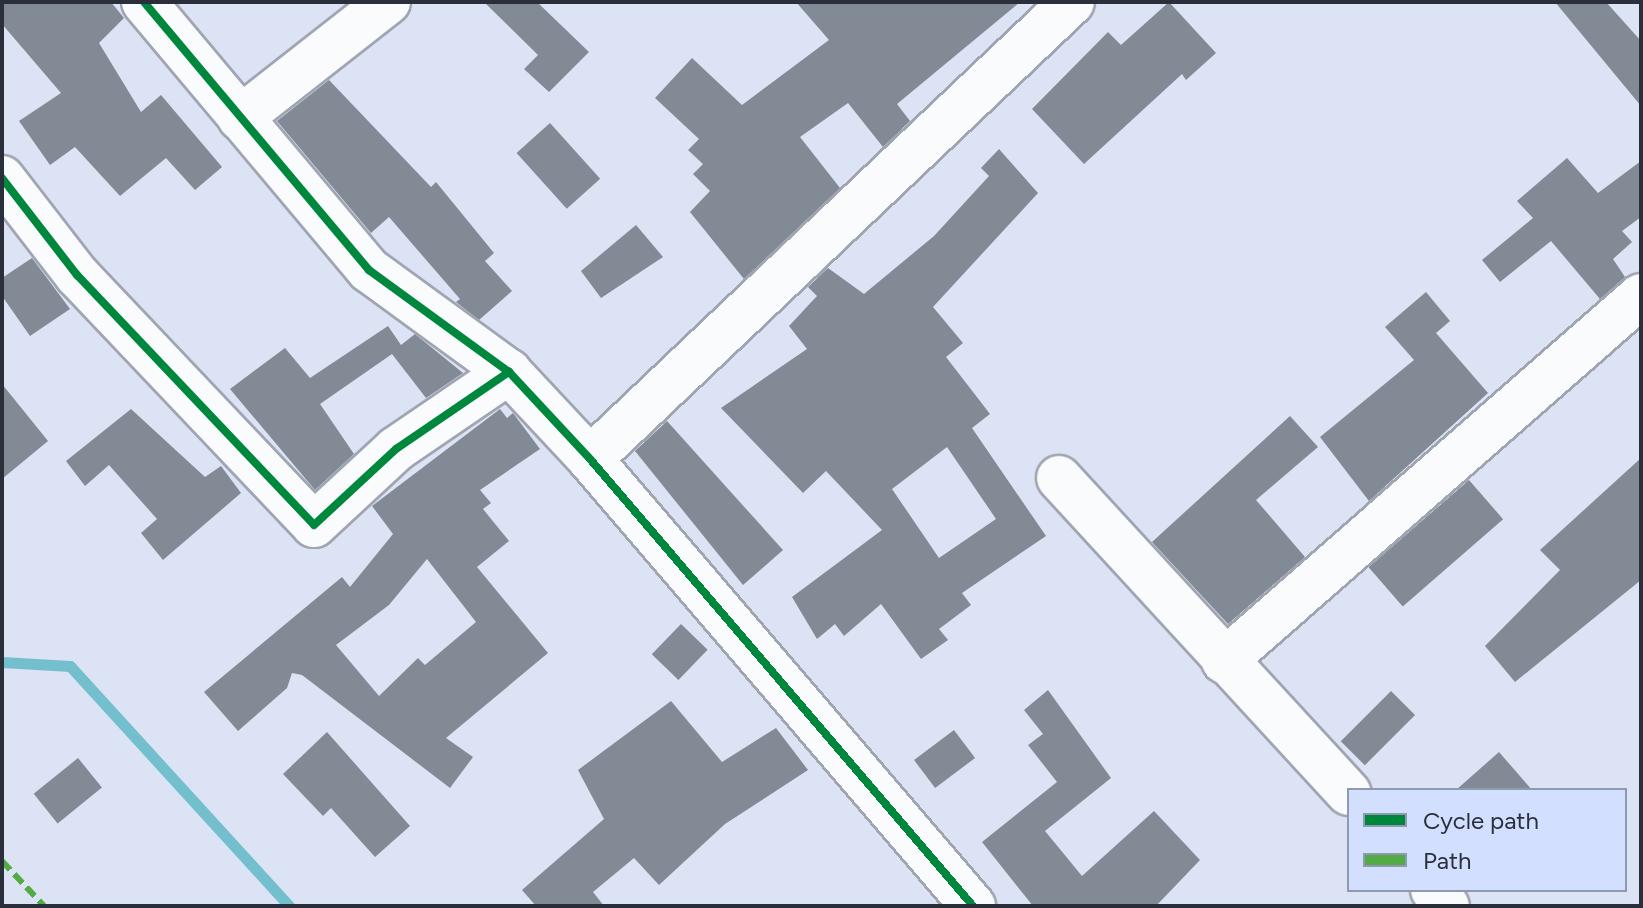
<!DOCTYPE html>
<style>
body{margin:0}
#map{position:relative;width:1643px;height:908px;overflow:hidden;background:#dce3f4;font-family:Figtree,sans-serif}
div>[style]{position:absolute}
.stream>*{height:11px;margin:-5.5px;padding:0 5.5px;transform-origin:5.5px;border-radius:5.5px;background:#73bfce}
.building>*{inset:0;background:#818a95;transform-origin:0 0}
.roads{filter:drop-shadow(2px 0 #a0a5b2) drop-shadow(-2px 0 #a0a5b2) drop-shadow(0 2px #a0a5b2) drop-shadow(0 -2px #a0a5b2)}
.minor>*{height:44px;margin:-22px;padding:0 22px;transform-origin:22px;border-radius:22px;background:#fafbfd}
.quiet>*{height:6px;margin-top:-3px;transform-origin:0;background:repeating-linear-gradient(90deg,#53ab46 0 12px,transparent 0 18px)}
.cycleway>*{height:8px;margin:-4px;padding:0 4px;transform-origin:4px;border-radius:4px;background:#00873e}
span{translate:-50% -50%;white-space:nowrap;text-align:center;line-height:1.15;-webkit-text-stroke:8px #d2dffe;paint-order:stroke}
.frame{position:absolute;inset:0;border:4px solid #2a2f3b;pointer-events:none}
.legend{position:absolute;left:1347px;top:788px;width:280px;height:104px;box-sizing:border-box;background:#d2dffe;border:2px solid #8f99b0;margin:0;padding:10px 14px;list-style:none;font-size:24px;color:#2a2f3b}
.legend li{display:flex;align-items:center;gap:16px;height:40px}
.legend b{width:40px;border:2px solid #8f99b0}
</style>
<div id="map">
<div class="stream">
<div style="left:2px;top:662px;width:68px;rotate:3.4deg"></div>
<div style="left:70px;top:666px;width:325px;rotate:47.6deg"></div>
</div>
<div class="building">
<div style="clip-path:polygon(2px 2px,111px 2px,124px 18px,99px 43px,141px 112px,161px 95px,222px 167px,195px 190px,166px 158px,120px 196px,75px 147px,50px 165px,19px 121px,61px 93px,2px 24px)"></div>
<div style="clip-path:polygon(484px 2px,537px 2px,589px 52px,549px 92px,524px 69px,538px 55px)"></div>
<div style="clip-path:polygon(796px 2px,1020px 2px,897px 104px,910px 121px,883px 147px,848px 103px,800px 137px,840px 188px,744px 279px,690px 212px,710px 191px,693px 174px,703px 164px,688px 150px,699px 139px,655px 98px,692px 58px,742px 105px,829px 40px)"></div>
<div style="clip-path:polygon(1169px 2px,1216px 53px,1186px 80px,1182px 74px,1084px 164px,1032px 109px,1108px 32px,1121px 45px)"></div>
<div style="clip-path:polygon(1555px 2px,1606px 2px,1641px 41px,1641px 106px)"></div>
<div style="clip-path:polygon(329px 80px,431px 187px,436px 182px,494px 253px,485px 261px,512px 291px,479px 320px,456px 302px,460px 299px,389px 217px,371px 233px,277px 121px)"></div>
<div style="left:550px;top:123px;width:75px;height:45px;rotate:48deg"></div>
<div style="clip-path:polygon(evenodd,999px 149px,1038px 193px,933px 307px,963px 343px,946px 357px,990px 414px,972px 428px,1046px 536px,962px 593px,971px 605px,939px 629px,948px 640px,921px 659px,881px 604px,844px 636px,835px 624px,817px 639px,792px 597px,882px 530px,826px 471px,803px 493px,721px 408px,807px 349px,789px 326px,817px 296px,808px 287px,828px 268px,864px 294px,934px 236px,989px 176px,981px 168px,999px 149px,947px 447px,996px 519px,939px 558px,892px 489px,947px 447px)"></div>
<div style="clip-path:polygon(1567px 158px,1598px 193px,1641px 161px,1641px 217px,1622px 231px,1632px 242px,1613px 259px,1625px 277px,1600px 299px,1551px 241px,1500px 282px,1482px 260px,1533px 218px,1517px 201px)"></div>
<div style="clip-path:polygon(636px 225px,663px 257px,601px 298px,581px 271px)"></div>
<div style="clip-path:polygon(32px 258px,70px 309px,30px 336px,2px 296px,2px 278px)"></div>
<div style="clip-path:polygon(1426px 292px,1450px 321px,1436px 333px,1488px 393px,1369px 501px,1320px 437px,1414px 360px,1385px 327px)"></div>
<div style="clip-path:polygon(388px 326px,401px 345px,415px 334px,463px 373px,426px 398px,392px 354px,320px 404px,354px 454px,315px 490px,230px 389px,285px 348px,310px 378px)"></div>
<div style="clip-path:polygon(2px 384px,48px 441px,2px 479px)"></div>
<div style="clip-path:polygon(131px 409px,205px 477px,221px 466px,241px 493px,163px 560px,141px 533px,157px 519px,109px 465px,85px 486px,66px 461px)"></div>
<div style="clip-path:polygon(evenodd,500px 409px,507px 418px,513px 413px,540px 449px,480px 490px,491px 503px,483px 509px,509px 541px,477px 567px,548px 653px,446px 738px,473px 757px,450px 788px,302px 675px,292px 673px,287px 688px,238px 731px,204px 692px,342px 577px,350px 587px,393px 534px,372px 506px,500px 409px,427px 559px,476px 622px,425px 665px,418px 658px,379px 696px,336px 645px,389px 605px,427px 559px)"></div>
<div style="clip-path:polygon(1290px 416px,1318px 447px,1256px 500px,1305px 557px,1228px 624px,1152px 542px)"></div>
<div style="clip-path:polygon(667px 421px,783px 550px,743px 585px,635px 451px)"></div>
<div style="clip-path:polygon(1641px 458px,1641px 580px,1515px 682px,1485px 646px,1560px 570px,1540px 550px)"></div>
<div style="left:1469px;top:480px;width:52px;height:133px;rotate:49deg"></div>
<div style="left:681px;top:624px;width:37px;height:42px;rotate:44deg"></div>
<div style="clip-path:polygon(1048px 690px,1111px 778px,1045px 831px,1082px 876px,1154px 811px,1200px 860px,1156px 906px,1033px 906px,982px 842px,1057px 782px,1028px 745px,1043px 734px,1024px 710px)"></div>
<div style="left:1391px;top:691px;width:34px;height:71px;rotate:45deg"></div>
<div style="clip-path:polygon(671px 701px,722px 762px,776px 728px,808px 770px,725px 824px,659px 885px,634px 858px,593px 892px,604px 906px,536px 906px,522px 890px,604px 819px,578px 770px)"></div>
<div style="left:954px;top:730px;width:35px;height:50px;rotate:53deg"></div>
<div style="clip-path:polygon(327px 732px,410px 826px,375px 857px,331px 808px,323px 816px,283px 774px)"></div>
<div style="clip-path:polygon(1499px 752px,1532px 790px,1456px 790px)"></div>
<div style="left:78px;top:758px;width:38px;height:57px;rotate:51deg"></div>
</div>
<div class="roads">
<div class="minor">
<div style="left:144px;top:2px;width:350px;rotate:50deg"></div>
<div style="left:369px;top:270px;width:173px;rotate:36.1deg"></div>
<div style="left:509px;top:372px;width:119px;rotate:47deg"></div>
<div style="left:590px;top:459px;width:589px;rotate:49.41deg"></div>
<div style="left:240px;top:118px;width:188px;rotate:-38.1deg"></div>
<div style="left:2px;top:178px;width:123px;rotate:52.3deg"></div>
<div style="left:77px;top:275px;width:344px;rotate:46.5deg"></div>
<div style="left:314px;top:525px;width:112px;rotate:-42.8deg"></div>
<div style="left:396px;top:449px;width:137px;rotate:-34.3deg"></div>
<div style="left:590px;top:459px;width:664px;rotate:-43.47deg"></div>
<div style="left:1059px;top:478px;width:428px;rotate:47.4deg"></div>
<div style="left:1224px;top:661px;width:554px;rotate:-41.2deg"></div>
<div style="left:1433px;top:890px;width:21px;rotate:49deg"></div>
</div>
</div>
<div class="quiet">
<div style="left:2px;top:861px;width:62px;rotate:47deg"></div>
</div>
<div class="cycleway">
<div style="left:144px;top:2px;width:350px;rotate:50deg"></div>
<div style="left:369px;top:270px;width:173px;rotate:36.1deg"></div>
<div style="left:509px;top:372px;width:119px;rotate:47deg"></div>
<div style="left:590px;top:459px;width:589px;rotate:49.41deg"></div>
<div style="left:2px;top:178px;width:123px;rotate:52.3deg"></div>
<div style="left:77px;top:275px;width:344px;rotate:46.5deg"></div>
<div style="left:314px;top:525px;width:112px;rotate:-42.8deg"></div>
<div style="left:396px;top:449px;width:137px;rotate:-34.3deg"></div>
</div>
<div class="frame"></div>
<ul class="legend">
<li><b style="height:10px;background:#00873e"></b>Cycle path</li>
<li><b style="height:10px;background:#53ab46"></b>Path</li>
</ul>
</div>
